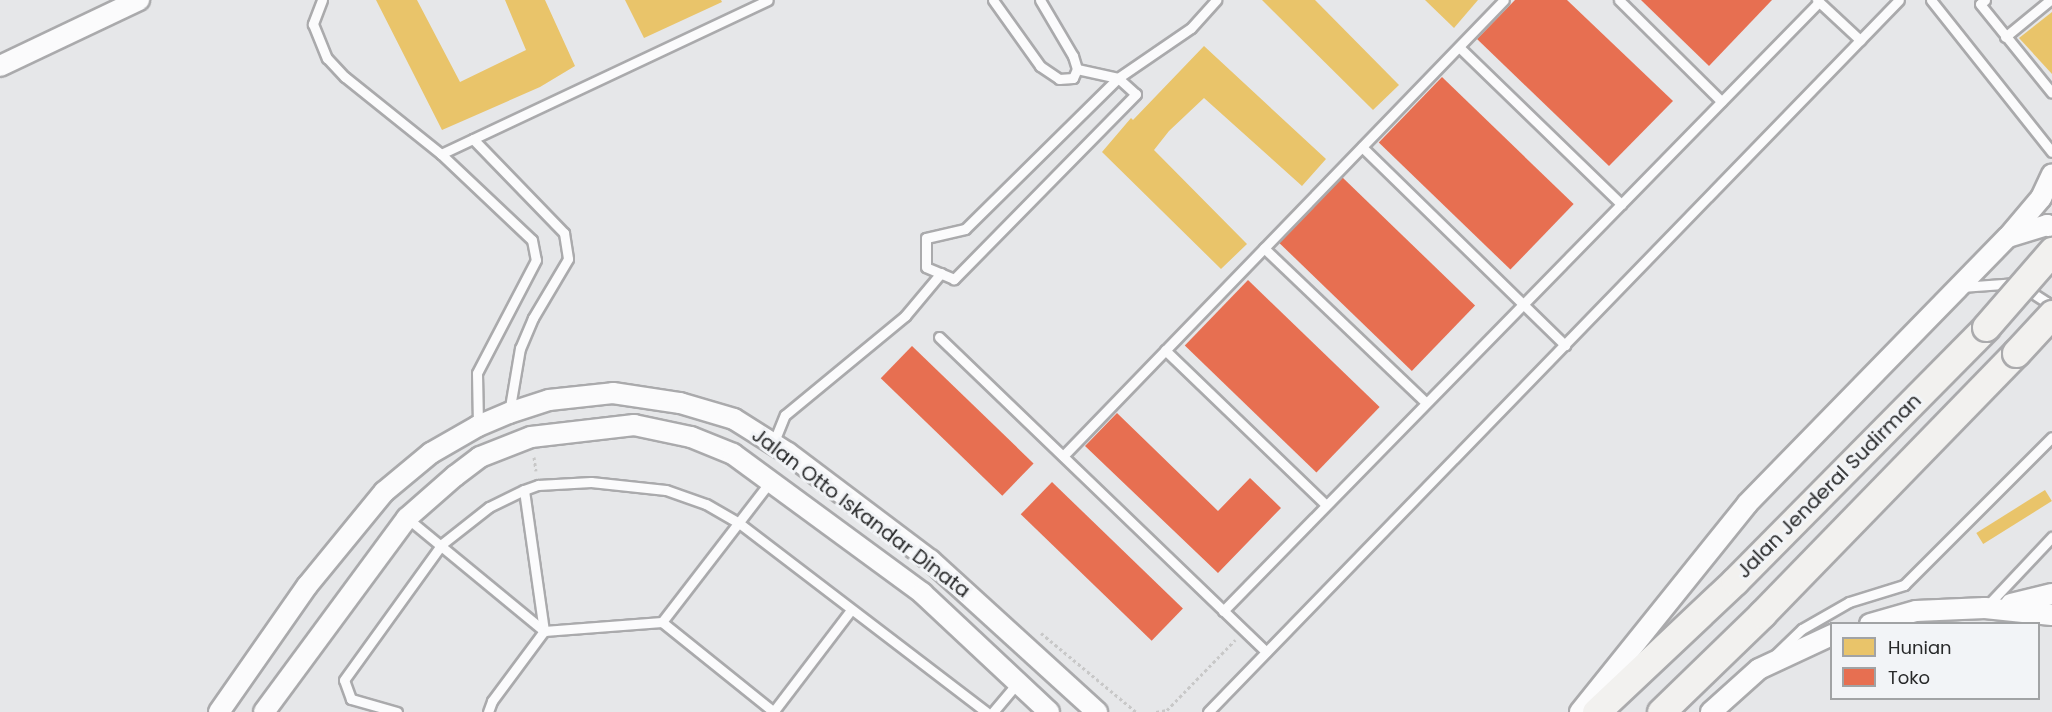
<!DOCTYPE html>
<style>
body{margin:0}
#map{position:relative;width:2052px;height:712px;overflow:hidden;background:#e6e7e9;font-family:Poppins,sans-serif}
div>[style]{position:absolute}
.homes>*{inset:0;background:#e9c46a;transform-origin:0 0}
.shops>*{inset:0;background:#e76f51;transform-origin:0 0}
.path>*{height:3px;margin-top:-1.5px;transform-origin:0;background:repeating-linear-gradient(90deg,#c8c8c8 0 3px,transparent 0 6px)}
.roads{filter:drop-shadow(2px 0 #aaaaac) drop-shadow(-2px 0 #aaaaac) drop-shadow(0 2px #aaaaac) drop-shadow(0 -2px #aaaaac)}
.lane>*{height:9px;margin:-4.5px;padding:0 4.5px;transform-origin:4.5px;border-radius:4.5px;background:#fbfbfc}
.street>*{height:20px;margin:-10px;padding:0 10px;transform-origin:10px;border-radius:10px;background:#fbfbfc}
.secondary>*{height:27px;margin:-13.5px;padding:0 13.5px;transform-origin:13.5px;border-radius:13.5px;background:#f2f1ef}
.bridges{filter:drop-shadow(2px 0 #aaaaac) drop-shadow(-2px 0 #aaaaac) drop-shadow(0 2px #aaaaac) drop-shadow(0 -2px #aaaaac)}
.secondary-bridge>*{height:27px;margin:-13.5px;padding:0 13.5px;transform-origin:13.5px;border-radius:13.5px;background:#f2f1ef}
span{translate:-50% -50%;white-space:nowrap;text-align:center;line-height:1.15;-webkit-text-stroke:6px #f2f4f7;paint-order:stroke}
.street-label{font-size:20px;color:#28292a}
.legend{position:absolute;left:1830px;top:622px;width:210px;height:78px;box-sizing:border-box;background:#f2f4f7;border:2px solid #a1a3a5;margin:0;padding:8px 10px;list-style:none;font-size:18px;color:#28292a}
.legend li{display:flex;align-items:center;gap:12px;height:30px}
.legend b{width:30px;border:2px solid #a1a3a5}
</style>
<div id="map">
<div class="homes">
<div style="clip-path:polygon(376px 0,417px 0,460px 82px,526px 50px,505px 0,545px 0,575px 66px,540px 87px,442px 130px)"></div>
<div style="clip-path:polygon(625px 0,721px 0,722px 2px,644px 38px)"></div>
<div style="clip-path:polygon(1262px 0,1315px 0,1399px 85px,1373px 110px)"></div>
<div style="clip-path:polygon(1425px 0,1478px 0,1454px 28px)"></div>
<div style="clip-path:polygon(2052px 12px,2052px 74px,2019px 38px)"></div>
<div style="clip-path:polygon(1204px 46px,1326px 159px,1302px 186px,1204px 98px,1169px 131px,1154px 150px,1247px 244px,1221px 269px,1102px 152px,1131px 118px,1133px 120px)"></div>
<div style="left:2045px;top:490px;width:13px;height:81px;rotate:58deg"></div>
</div>
<div class="shops">
<div style="clip-path:polygon(1515px 0,1567px 0,1673px 101px,1609px 166px,1477px 39px)"></div>
<div style="clip-path:polygon(1641px 0,1772px 0,1709px 66px)"></div>
<div style="left:1442px;top:77px;width:183px;height:91px;rotate:44deg"></div>
<div style="left:1342px;top:177px;width:185px;height:91px;rotate:44deg"></div>
<div style="left:1248px;top:280px;width:183px;height:91px;rotate:44deg"></div>
<div style="left:912px;top:346px;width:169px;height:45px;rotate:44deg"></div>
<div style="clip-path:polygon(1117px 413px,1218px 511px,1250px 478px,1281px 508px,1218px 573px,1085px 446px)"></div>
<div style="left:1052px;top:482px;width:182px;height:45px;rotate:44deg"></div>
</div>
<div class="path">
<div style="left:534px;top:457px;width:14px;rotate:82deg"></div>
<div style="left:1041px;top:633px;width:124px;rotate:39.7deg"></div>
<div style="left:1156px;top:712px;width:11px;rotate:-10deg"></div>
<div style="left:1167px;top:710px;width:98px;rotate:-45.8deg"></div>
</div>
<div class="roads">
<div class="lane">
<div style="left:322px;top:0;width:26px;rotate:111deg"></div>
<div style="left:313px;top:24px;width:37px;rotate:68deg"></div>
<div style="left:327px;top:58px;width:26px;rotate:47deg"></div>
<div style="left:345px;top:77px;width:123px;rotate:38.7deg"></div>
<div style="left:441px;top:154px;width:361px;rotate:-25.2deg"></div>
<div style="left:993px;top:0;width:81px;rotate:54.5deg"></div>
<div style="left:1040px;top:66px;width:23px;rotate:34deg"></div>
<div style="left:1059px;top:79px;width:14px;rotate:-4deg"></div>
<div style="left:1073px;top:78px;width:10px;rotate:-66deg"></div>
<div style="left:1077px;top:69px;width:14px;rotate:-107deg"></div>
<div style="left:1073px;top:56px;width:65px;rotate:-120.5deg"></div>
<div style="left:1619px;top:0;width:144px;rotate:44.7deg"></div>
<div style="left:1817px;top:0;width:59px;rotate:42.9deg"></div>
<div style="left:1931px;top:0;width:194px;rotate:51.5deg"></div>
<div style="left:1985px;top:0;width:6px;rotate:141deg"></div>
<div style="left:1980px;top:4px;width:114px;rotate:51deg"></div>
<div style="left:2005px;top:37px;width:58px;rotate:-39.4deg"></div>
<div style="left:1459px;top:47px;width:226px;rotate:44.1deg"></div>
<div style="left:1077px;top:69px;width:42px;rotate:12.4deg"></div>
<div style="left:1118px;top:78px;width:24px;rotate:42deg"></div>
<div style="left:1136px;top:94px;width:260px;rotate:134.5deg"></div>
<div style="left:954px;top:279px;width:30px;rotate:-157deg"></div>
<div style="left:926px;top:267px;width:29px;rotate:-90deg"></div>
<div style="left:926px;top:238px;width:40px;rotate:-13deg"></div>
<div style="left:965px;top:229px;width:215px;rotate:-44.6deg"></div>
<div style="left:1118px;top:78px;width:88px;rotate:-34.4deg"></div>
<div style="left:1191px;top:28px;width:38px;rotate:-48deg"></div>
<div style="left:473px;top:139px;width:131px;rotate:45.9deg"></div>
<div style="left:564px;top:233px;width:26px;rotate:81deg"></div>
<div style="left:568px;top:259px;width:69px;rotate:120.7deg"></div>
<div style="left:533px;top:318px;width:33px;rotate:113deg"></div>
<div style="left:520px;top:348px;width:66px;rotate:99.6deg"></div>
<div style="left:1362px;top:147px;width:284px;rotate:44.3deg"></div>
<div style="left:441px;top:154px;width:125px;rotate:43.4deg"></div>
<div style="left:532px;top:240px;width:20px;rotate:79deg"></div>
<div style="left:536px;top:260px;width:127px;rotate:117.6deg"></div>
<div style="left:477px;top:373px;width:53px;rotate:88.9deg"></div>
<div style="left:1264px;top:248px;width:224px;rotate:43.7deg"></div>
<div style="left:1961px;top:287px;width:56px;rotate:-4.1deg"></div>
<div style="left:2017px;top:283px;width:35px;rotate:33deg"></div>
<div style="left:2046px;top:302px;width:10px;rotate:66deg"></div>
<div style="left:939px;top:337px;width:454px;rotate:43.9deg"></div>
<div style="left:1165px;top:350px;width:223px;rotate:43.9deg"></div>
<div style="left:773px;top:444px;width:31px;rotate:-68deg"></div>
<div style="left:785px;top:415px;width:156px;rotate:-39.5deg"></div>
<div style="left:905px;top:316px;width:56px;rotate:-50.1deg"></div>
<div style="left:1063px;top:456px;width:634px;rotate:-45.96deg"></div>
<div style="left:407px;top:518px;width:178px;rotate:39.5deg"></div>
<div style="left:544px;top:631px;width:118px;rotate:-4.4deg"></div>
<div style="left:662px;top:622px;width:144px;rotate:38.8deg"></div>
<div style="left:1985px;top:608px;width:98px;rotate:-46.7deg"></div>
<div style="left:1223px;top:611px;width:852px;rotate:-45.62deg"></div>
<div style="left:662px;top:622px;width:177px;rotate:-52.4deg"></div>
<div style="left:1776px;top:654px;width:36px;rotate:-44deg"></div>
<div style="left:1802px;top:629px;width:54px;rotate:-29.9deg"></div>
<div style="left:1849px;top:602px;width:58px;rotate:-17.2deg"></div>
<div style="left:1904px;top:585px;width:209px;rotate:-45deg"></div>
<div style="left:774px;top:711px;width:127px;rotate:-52.7deg"></div>
<div style="left:397px;top:712px;width:48px;rotate:-164.2deg"></div>
<div style="left:351px;top:699px;width:20px;rotate:-110deg"></div>
<div style="left:344px;top:680px;width:168px;rotate:-54.2deg"></div>
<div style="left:442px;top:544px;width:60px;rotate:-38.2deg"></div>
<div style="left:489px;top:507px;width:39px;rotate:-26deg"></div>
<div style="left:524px;top:490px;width:15px;rotate:-20deg"></div>
<div style="left:538px;top:485px;width:53px;rotate:-3.2deg"></div>
<div style="left:591px;top:482px;width:75px;rotate:6.1deg"></div>
<div style="left:666px;top:490px;width:42px;rotate:19.3deg"></div>
<div style="left:706px;top:504px;width:38px;rotate:30deg"></div>
<div style="left:739px;top:523px;width:311px;rotate:37.4deg"></div>
<div style="left:488px;top:712px;width:12px;rotate:-70deg"></div>
<div style="left:492px;top:701px;width:87px;rotate:-53.4deg"></div>
<div style="left:544px;top:631px;width:142px;rotate:-98.1deg"></div>
<div style="left:993px;top:712px;width:39px;rotate:-50deg"></div>
<div style="left:1208px;top:712px;width:992px;rotate:-45.86deg"></div>
</div>
<div class="street">
<div style="left:0;top:66px;width:154px;rotate:-25.4deg"></div>
<div style="left:2008px;top:237px;width:41px;rotate:-17.1deg"></div>
<div style="left:2047px;top:225px;width:5px;rotate:22deg"></div>
<div style="left:2011px;top:604px;width:42px;rotate:-13.7deg"></div>
<div style="left:1870px;top:624px;width:48px;rotate:-15.8deg"></div>
<div style="left:1916px;top:611px;width:69px;rotate:-2.5deg"></div>
<div style="left:1985px;top:608px;width:67px;rotate:6deg"></div>
<div style="left:219px;top:712px;width:154px;rotate:-55.1deg"></div>
<div style="left:307px;top:586px;width:122px;rotate:-50.7deg"></div>
<div style="left:384px;top:492px;width:61px;rotate:-39.7deg"></div>
<div style="left:431px;top:453px;width:54px;rotate:-29.9deg"></div>
<div style="left:478px;top:426px;width:34px;rotate:-23deg"></div>
<div style="left:509px;top:413px;width:42px;rotate:-18deg"></div>
<div style="left:549px;top:400px;width:64px;rotate:-6.2deg"></div>
<div style="left:613px;top:393px;width:68px;rotate:8.5deg"></div>
<div style="left:680px;top:403px;width:56px;rotate:16.5deg"></div>
<div style="left:734px;top:419px;width:64px;rotate:32.2deg"></div>
<div style="left:788px;top:453px;width:178px;rotate:37deg"></div>
<div style="left:930px;top:560px;width:226px;rotate:42.3deg"></div>
<div style="left:264px;top:712px;width:241px;rotate:-53.6deg"></div>
<div style="left:407px;top:518px;width:64px;rotate:-41.2deg"></div>
<div style="left:455px;top:476px;width:31px;rotate:-37deg"></div>
<div style="left:480px;top:457px;width:55px;rotate:-21.4deg"></div>
<div style="left:531px;top:437px;width:104px;rotate:-6.6deg"></div>
<div style="left:634px;top:425px;width:58px;rotate:11.9deg"></div>
<div style="left:691px;top:437px;width:45px;rotate:22deg"></div>
<div style="left:733px;top:454px;width:235px;rotate:36.3deg"></div>
<div style="left:922px;top:593px;width:174px;rotate:43.1deg"></div>
<div style="left:1580px;top:712px;width:267px;rotate:-51.2deg"></div>
<div style="left:1747px;top:504px;width:373px;rotate:-45.7deg"></div>
<div style="left:2008px;top:237px;width:51px;rotate:-49.8deg"></div>
<div style="left:2041px;top:198px;width:26px;rotate:-65deg"></div>
<div style="left:1711px;top:712px;width:64px;rotate:-41.9deg"></div>
<div style="left:1759px;top:669px;width:81px;rotate:-25deg"></div>
</div>
<div class="secondary">
<div style="left:1596px;top:712px;width:191px;rotate:-43.3deg"></div>
<div style="left:1735px;top:581px;width:357px;rotate:-45.3deg"></div>
<div style="left:1661px;top:712px;width:141px;rotate:-44.1deg"></div>
<div style="left:1762px;top:614px;width:364px;rotate:-45.8deg"></div>
</div>
</div>
<div class="bridges">
<div class="secondary-bridge">
<div style="left:1986px;top:327px;width:101px;rotate:-49deg"></div>
<div style="left:2016px;top:353px;width:53px;rotate:-47.3deg"></div>
</div>
</div>
<div class="street-label">
<span style="left:1829px;top:486px;rotate:-45deg">Jalan Jenderal Sudirman</span>
<span style="left:861px;top:513px;rotate:37deg">Jalan Otto Iskandar Dinata</span>
</div>
<ul class="legend">
<li><b style="height:16px;background:#e9c46a"></b>Hunian</li>
<li><b style="height:16px;background:#e76f51"></b>Toko</li>
</ul>
</div>
